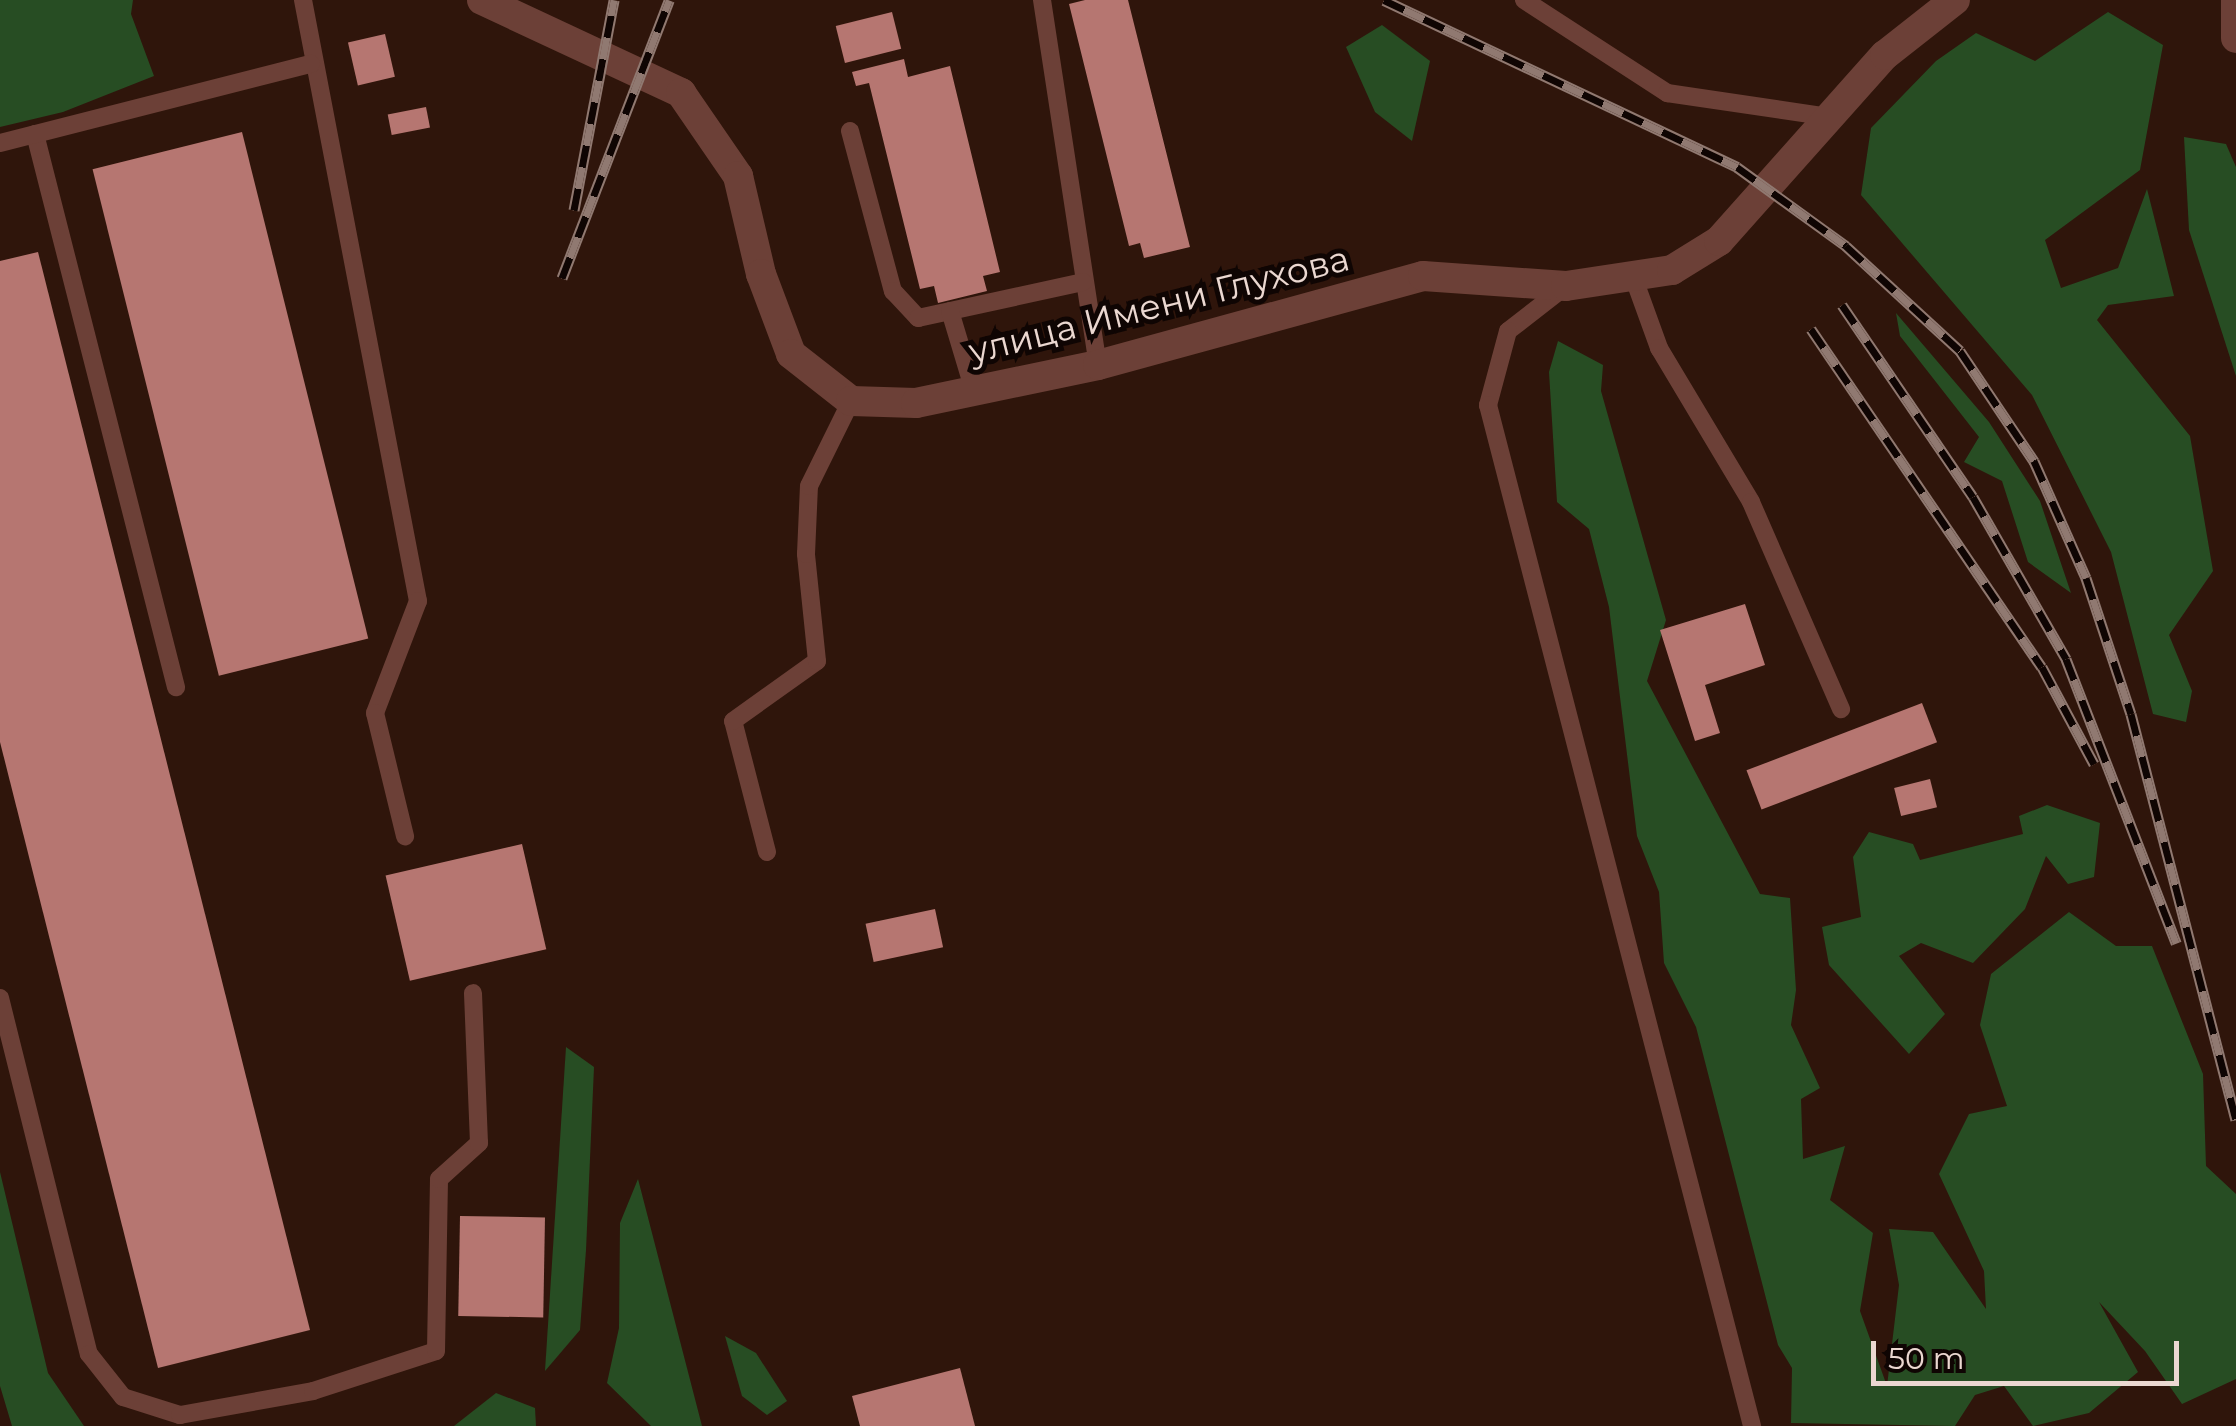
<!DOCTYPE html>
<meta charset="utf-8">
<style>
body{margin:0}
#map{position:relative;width:2236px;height:1426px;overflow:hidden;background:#2f150b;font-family:Montserrat,sans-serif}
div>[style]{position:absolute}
.forest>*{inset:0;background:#274d23}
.building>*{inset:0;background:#b67671;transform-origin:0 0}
.lane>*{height:18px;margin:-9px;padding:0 9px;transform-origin:9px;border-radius:9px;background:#6c4037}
.street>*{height:30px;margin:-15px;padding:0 15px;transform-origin:15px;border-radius:15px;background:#6c4037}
.rail>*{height:11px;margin-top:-5.5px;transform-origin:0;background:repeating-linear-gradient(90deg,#0f0503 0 22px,#907971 0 44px);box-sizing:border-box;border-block:2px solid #907971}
span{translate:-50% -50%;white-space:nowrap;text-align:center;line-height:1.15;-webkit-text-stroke:10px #0f0503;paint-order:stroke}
.street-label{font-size:35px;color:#ebd8d1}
.scale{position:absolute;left:1871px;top:1341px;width:308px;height:45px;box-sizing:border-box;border:5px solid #ebd8d1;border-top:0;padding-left:12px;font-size:30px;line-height:35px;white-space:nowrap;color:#ebd8d1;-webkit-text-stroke:8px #0f0503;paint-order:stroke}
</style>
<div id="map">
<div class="forest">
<div style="clip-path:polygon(0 0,133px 0,131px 14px,154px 76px,63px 112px,0 127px)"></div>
<div style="clip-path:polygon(2108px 12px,2163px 45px,2140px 170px,2045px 240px,2061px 288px,2118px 268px,2147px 189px,2174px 296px,2108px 305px,2097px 320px,2190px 436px,2213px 571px,2169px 635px,2192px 691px,2186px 722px,2153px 714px,2111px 552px,2032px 395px,1861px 195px,1871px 128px,1936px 61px,1976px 33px,2035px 61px)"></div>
<div style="clip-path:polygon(1382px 25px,1430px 61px,1412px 141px,1375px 112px,1346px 47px)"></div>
<div style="clip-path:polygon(2184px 137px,2226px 144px,2236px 167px,2236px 376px,2189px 230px)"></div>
<div style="clip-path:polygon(1896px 313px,1989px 422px,2040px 501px,2071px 593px,2028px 562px,2002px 481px,1964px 462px,1979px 437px,1900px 336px)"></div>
<div style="clip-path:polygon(1558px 341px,1603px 365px,1601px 391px,1666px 620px,1647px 681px,1760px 894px,1790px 898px,1796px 990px,1791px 1025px,1820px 1088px,1801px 1099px,1803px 1159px,1845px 1146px,1830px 1200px,1873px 1233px,1860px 1311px,1887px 1386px,1899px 1285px,1889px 1229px,1933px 1232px,1986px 1309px,1984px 1271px,1939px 1174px,1969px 1114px,2007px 1106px,1980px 1025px,1991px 974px,2069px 912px,2116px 946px,2152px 946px,2203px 1074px,2206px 1166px,2236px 1194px,2236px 1379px,2182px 1404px,2145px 1351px,2099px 1302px,2138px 1372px,2089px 1413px,2033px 1426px,2004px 1386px,1975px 1395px,1955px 1426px,1791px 1423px,1792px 1368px,1778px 1345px,1696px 1027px,1664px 963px,1659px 892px,1637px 836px,1609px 607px,1589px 529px,1557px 502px,1549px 372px)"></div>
<div style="clip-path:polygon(2047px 805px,2100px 823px,2094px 877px,2068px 884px,2046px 856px,2025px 909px,1973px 963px,1921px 943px,1899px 956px,1945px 1014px,1909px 1054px,1829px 965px,1822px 927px,1861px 917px,1853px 857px,1869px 832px,1913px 844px,1920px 860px,2023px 834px,2019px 816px)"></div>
<div style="clip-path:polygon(566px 1047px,594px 1067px,586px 1250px,580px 1330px,545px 1371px)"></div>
<div style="clip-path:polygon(0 1172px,48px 1373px,84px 1426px,12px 1426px,0 1386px)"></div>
<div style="clip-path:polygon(638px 1179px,702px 1426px,651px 1426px,607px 1383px,619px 1328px,620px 1223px)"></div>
<div style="clip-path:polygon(725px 1336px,756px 1353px,787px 1401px,767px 1415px,742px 1396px)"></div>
<div style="clip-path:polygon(496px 1393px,535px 1408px,536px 1426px,454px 1426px)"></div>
</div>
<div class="building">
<div style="clip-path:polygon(1085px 0,1128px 0,1190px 247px,1144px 258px,1140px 243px,1129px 246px,1069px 4px)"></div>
<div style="left:892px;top:12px;width:38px;height:58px;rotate:76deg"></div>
<div style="left:385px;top:34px;width:44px;height:38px;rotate:77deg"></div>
<div style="clip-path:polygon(904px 59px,908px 77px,950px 66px,1000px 272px,983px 276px,987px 291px,938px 303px,934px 286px,920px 289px,869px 83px,856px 86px,852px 72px)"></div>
<div style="left:426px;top:107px;width:21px;height:39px;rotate:79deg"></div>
<div style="left:242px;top:132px;width:522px;height:154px;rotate:76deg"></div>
<div style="clip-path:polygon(38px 252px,310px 1330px,158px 1368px,0 742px,0 261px)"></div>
<div style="clip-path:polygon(1745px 604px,1765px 665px,1705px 685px,1720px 733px,1695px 741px,1660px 630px)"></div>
<div style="left:1922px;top:703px;width:42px;height:188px;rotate:69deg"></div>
<div style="left:1930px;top:779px;width:29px;height:37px;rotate:76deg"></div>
<div style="left:522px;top:844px;width:108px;height:140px;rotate:77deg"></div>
<div style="left:935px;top:909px;width:39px;height:71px;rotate:78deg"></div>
<div style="left:460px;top:1216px;width:85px;height:100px;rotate:1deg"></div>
<div style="clip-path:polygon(960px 1368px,975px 1426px,860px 1426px,852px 1396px)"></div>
</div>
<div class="lane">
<div style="left:303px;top:0;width:612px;rotate:79.17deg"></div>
<div style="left:418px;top:601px;width:120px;rotate:111deg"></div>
<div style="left:375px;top:713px;width:127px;rotate:76.3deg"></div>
<div style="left:1042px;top:0;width:369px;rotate:81.3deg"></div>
<div style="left:1524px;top:0;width:171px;rotate:33deg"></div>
<div style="left:1667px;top:93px;width:165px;rotate:8.4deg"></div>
<div style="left:850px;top:131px;width:166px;rotate:75deg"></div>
<div style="left:893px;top:291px;width:37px;rotate:47deg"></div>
<div style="left:918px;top:318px;width:169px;rotate:-12.3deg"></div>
<div style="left:35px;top:134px;width:571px;rotate:75.7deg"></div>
<div style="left:0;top:143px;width:321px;rotate:-14.3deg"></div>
<div style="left:1633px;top:276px;width:77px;rotate:70.1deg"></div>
<div style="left:1659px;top:348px;width:179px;rotate:59.1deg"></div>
<div style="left:1751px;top:502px;width:226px;rotate:66.5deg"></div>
<div style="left:1566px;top:286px;width:73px;rotate:142.2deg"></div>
<div style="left:1508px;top:331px;width:77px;rotate:105.1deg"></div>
<div style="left:1488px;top:405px;width:1055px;rotate:75.5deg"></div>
<div style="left:950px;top:311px;width:84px;rotate:73.3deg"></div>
<div style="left:767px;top:852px;width:135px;rotate:-104.5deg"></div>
<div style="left:733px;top:721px;width:103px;rotate:-35.5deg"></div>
<div style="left:817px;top:661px;width:108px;rotate:-95.9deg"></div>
<div style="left:806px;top:554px;width:68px;rotate:-87.5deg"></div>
<div style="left:809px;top:486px;width:95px;rotate:-63.7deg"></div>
<div style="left:0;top:998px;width:367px;rotate:76deg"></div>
<div style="left:89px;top:1354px;width:55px;rotate:51.7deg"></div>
<div style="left:123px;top:1397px;width:60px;rotate:17.5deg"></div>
<div style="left:180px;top:1415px;width:135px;rotate:-10.2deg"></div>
<div style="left:313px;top:1391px;width:129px;rotate:-18deg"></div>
<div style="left:436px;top:1351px;width:172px;rotate:-89deg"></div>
<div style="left:439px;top:1179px;width:54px;rotate:-42deg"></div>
<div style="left:479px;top:1143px;width:150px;rotate:-92.3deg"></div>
</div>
<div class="street">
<div style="left:482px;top:0;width:220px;rotate:25deg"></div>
<div style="left:681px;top:93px;width:101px;rotate:55.5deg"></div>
<div style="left:738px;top:176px;width:101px;rotate:76.8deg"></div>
<div style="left:761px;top:274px;width:85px;rotate:69.4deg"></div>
<div style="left:791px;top:354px;width:76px;rotate:38.1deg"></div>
<div style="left:851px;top:401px;width:65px;rotate:1.8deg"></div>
<div style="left:916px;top:403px;width:186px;rotate:-11.8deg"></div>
<div style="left:1098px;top:365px;width:337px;rotate:-15.3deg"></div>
<div style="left:1423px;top:276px;width:143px;rotate:4deg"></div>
<div style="left:1566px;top:286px;width:107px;rotate:-8.6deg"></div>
<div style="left:1672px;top:270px;width:55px;rotate:-31.7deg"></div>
<div style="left:1719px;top:241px;width:249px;rotate:-48.3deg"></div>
<div style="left:1885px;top:55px;width:89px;rotate:-38.2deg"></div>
<div style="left:2236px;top:0;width:38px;rotate:90deg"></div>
</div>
<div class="rail">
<div style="left:1384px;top:0;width:391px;rotate:25.3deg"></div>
<div style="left:1737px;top:167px;width:135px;rotate:35.9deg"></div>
<div style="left:1846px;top:246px;width:155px;rotate:42.6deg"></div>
<div style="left:1960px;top:351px;width:133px;rotate:56.1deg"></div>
<div style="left:2034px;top:461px;width:128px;rotate:66deg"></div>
<div style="left:2086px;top:578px;width:143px;rotate:71.7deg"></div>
<div style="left:2131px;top:714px;width:419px;rotate:75.5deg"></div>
<div style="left:574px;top:210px;width:214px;rotate:-79.2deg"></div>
<div style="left:562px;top:278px;width:298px;rotate:-68.9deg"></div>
<div style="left:1842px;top:305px;width:232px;rotate:55.7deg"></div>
<div style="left:1973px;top:497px;width:187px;rotate:60.1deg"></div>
<div style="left:2066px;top:659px;width:305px;rotate:68.8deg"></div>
<div style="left:1811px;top:329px;width:409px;rotate:55.7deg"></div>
<div style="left:2042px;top:667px;width:110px;rotate:61.8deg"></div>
</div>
<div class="street-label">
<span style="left:1159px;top:305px;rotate:-14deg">улица Имени Глухова</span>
</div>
<div class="scale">50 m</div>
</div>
